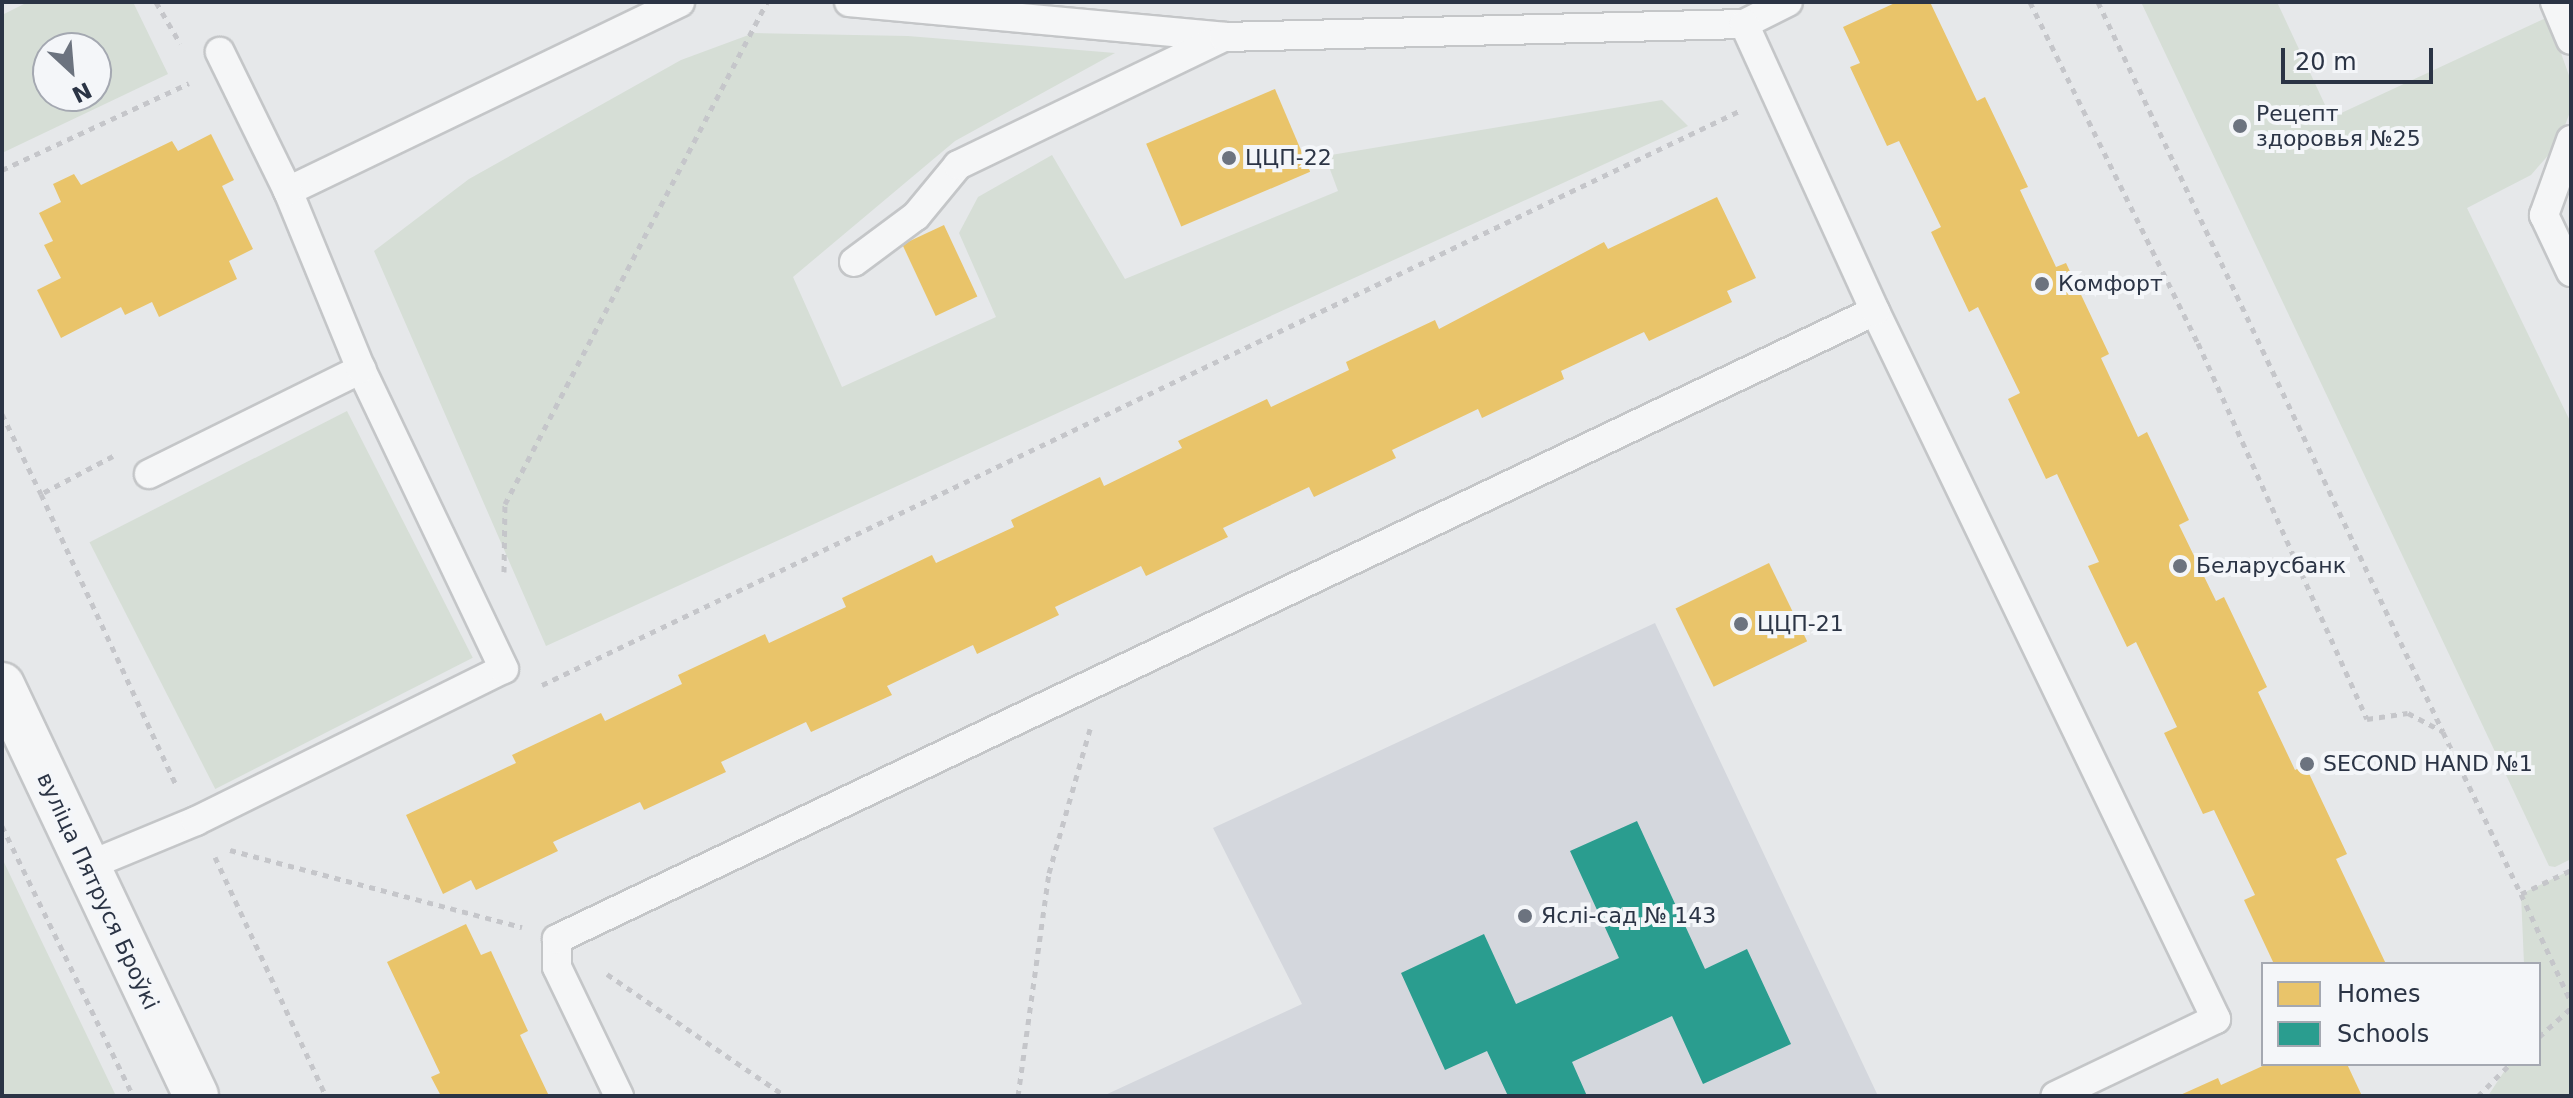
<!DOCTYPE html>
<meta charset="utf-8">
<style>
body{margin:0}
#map{position:relative;width:2573px;height:1098px;overflow:hidden;background:#e6e8ea;font-family:"DejaVu Sans",sans-serif}
div>[style]{position:absolute}
.built>*{inset:0;background:#d4d7dd}
.green>*{inset:0;background:#d6ded6;transform-origin:0 0}
.homes>*{inset:0;background:#e9c46a;transform-origin:0 0}
.schools>*{inset:0;background:#2a9d8f}
.path>*{height:5px;margin-top:-2.5px;transform-origin:0;background:repeating-linear-gradient(90deg,#c5c6ca 0 6px,transparent 0 12px)}
.roads{filter:drop-shadow(2px 0 #c4c6c8) drop-shadow(-2px 0 #c4c6c8) drop-shadow(0 2px #c4c6c8) drop-shadow(0 -2px #c4c6c8)}
.service>*{height:28px;margin:-14px;padding:0 14px;transform-origin:14px;border-radius:14px;background:#f5f6f7}
.minor>*{height:44px;margin:-22px;padding:0 22px;transform-origin:22px;border-radius:22px;background:#f5f6f7}
.dots>*{width:22px;height:22px;translate:-50% -50%;box-sizing:border-box;border:4px solid #f4f6f9;border-radius:50%}
span{translate:-50% -50%;white-space:nowrap;text-align:center;line-height:1.15;-webkit-text-stroke:8px #f4f6f9;paint-order:stroke}
.poi-label{font-size:22px;color:#2b3445}
.left{translate:0 -50%;text-align:left}
.street-label{font-size:22px;color:#2b3445}
.frame{position:absolute;inset:0;border:4px solid #2b3445;pointer-events:none}
.legend{position:absolute;left:2261px;top:962px;width:280px;height:104px;box-sizing:border-box;background:#f4f6f9;border:2px solid #a4a8b1;margin:0;padding:10px 14px;list-style:none;font-size:24px;color:#2b3445}
.legend li{display:flex;align-items:center;gap:16px;height:40px}
.legend b{width:40px;border:2px solid #a4a8b1}
.north{position:absolute;left:32px;top:32px;width:80px;height:80px;box-sizing:border-box;background:#f4f6f9;border:2px solid #a4a8b1;border-radius:50%;rotate:154deg;font-size:22px;font-weight:700;line-height:32px;text-align:center;color:#2b3445}
.north::after{content:'';display:block;margin:auto;width:28px;height:36px;background:#6c737f;clip-path:polygon(50% 0,100% 100%,50% 72%,0 100%)}
.scale{position:absolute;left:2281px;top:48px;width:152px;height:36px;box-sizing:border-box;border:4px solid #2b3445;border-top:0;padding-left:10px;font-size:24px;line-height:28px;white-space:nowrap;color:#2b3445;-webkit-text-stroke:6px #f4f6f9;paint-order:stroke}
</style>
<div id="map">
<div class="built">
<div style="clip-path:polygon(1655px 623px,1878px 1096px,1103px 1096px,1302px 1004px,1213px 828px)"></div>
</div>
<div class="green">
<div style="clip-path:polygon(evenodd,28px 2px,133px 2px,168px 74px,2px 153px,2px 15px,28px 2px,96px 48px,96px 96px,48px 96px,48px 48px,96px 48px)"></div>
<div style="clip-path:polygon(2141px 2px,2277px 2px,2326px 107px,2337px 115px,2548px 17px,2571px 81px,2570px 112px,2558px 144px,2531px 175px,2467px 208px,2571px 423px,2571px 859px,2555px 867px,2549px 866px)"></div>
<div style="clip-path:polygon(754px 33px,908px 36px,1115px 53px,955px 141px,793px 277px,842px 387px,996px 317px,959px 233px,978px 197px,1052px 155px,1125px 279px,1338px 191px,1325px 156px,1662px 100px,1688px 126px,546px 646px,374px 251px,469px 179px,681px 60px)"></div>
<div style="left:347px;top:411px;width:277px;height:289px;rotate:63deg"></div>
<div style="clip-path:polygon(2px 858px,30px 917px,116px 1096px,2px 1096px)"></div>
<div style="clip-path:polygon(2571px 870px,2571px 1096px,2488px 1096px,2509px 1064px,2539px 1064px,2539px 964px,2524px 964px,2521px 894px)"></div>
</div>
<div class="homes">
<div style="clip-path:polygon(1897px 2px,1930px 2px,1977px 101px,1985px 97px,2028px 187px,2020px 190px,2056px 267px,2066px 263px,2109px 354px,2101px 358px,2138px 437px,2147px 432px,2189px 520px,2179px 525px,2216px 601px,2224px 597px,2267px 687px,2258px 692px,2295px 770px,2305px 765px,2347px 854px,2336px 859px,2386px 964px,2274px 964px,2244px 900px,2255px 895px,2214px 810px,2203px 814px,2164px 733px,2177px 727px,2136px 642px,2127px 647px,2088px 566px,2099px 562px,2057px 474px,2046px 479px,2008px 399px,2020px 393px,1978px 307px,1969px 312px,1931px 232px,1941px 227px,1899px 141px,1887px 146px,1850px 67px,1860px 63px,1843px 27px)"></div>
<div style="left:1275px;top:89px;width:90px;height:140px;rotate:67deg"></div>
<div style="clip-path:polygon(211px 134px,234px 180px,222px 186px,253px 249px,229px 261px,237px 279px,159px 317px,152px 302px,125px 315px,121px 307px,61px 338px,37px 290px,61px 278px,44px 245px,53px 241px,39px 213px,61px 202px,53px 184px,74px 174px,81px 185px,172px 141px,178px 151px)"></div>
<div style="clip-path:polygon(1717px 197px,1756px 278px,1727px 291px,1732px 302px,1649px 341px,1644px 332px,1561px 371px,1564px 379px,1482px 418px,1478px 409px,1392px 450px,1396px 458px,1314px 497px,1309px 487px,1223px 528px,1228px 537px,1146px 576px,1141px 566px,1055px 607px,1059px 615px,977px 654px,973px 645px,887px 686px,892px 695px,811px 732px,806px 722px,721px 762px,726px 772px,644px 810px,640px 802px,553px 842px,558px 851px,476px 890px,471px 880px,443px 894px,406px 815px,516px 763px,512px 755px,601px 713px,605px 721px,682px 684px,678px 675px,765px 634px,769px 643px,846px 607px,842px 598px,932px 555px,936px 563px,1014px 527px,1011px 520px,1100px 477px,1104px 486px,1182px 448px,1178px 441px,1267px 399px,1271px 407px,1349px 370px,1346px 362px,1435px 320px,1439px 329px,1604px 242px,1608px 249px)"></div>
<div style="left:944px;top:225px;width:79px;height:46px;rotate:65deg"></div>
<div style="left:1769px;top:563px;width:87px;height:104px;rotate:64deg"></div>
<div style="clip-path:polygon(466px 924px,481px 955px,491px 951px,528px 1031px,520px 1035px,549px 1096px,441px 1096px,431px 1077px,440px 1073px,387px 962px)"></div>
<div style="clip-path:polygon(2267px 1064px,2347px 1064px,2362px 1096px,2178px 1096px,2218px 1078px,2221px 1085px)"></div>
</div>
<div class="schools">
<div style="clip-path:polygon(1637px 821px,1705px 969px,1747px 949px,1791px 1044px,1703px 1084px,1672px 1016px,1572px 1062px,1587px 1096px,1508px 1096px,1487px 1051px,1445px 1070px,1401px 973px,1484px 934px,1516px 1004px,1619px 958px,1570px 851px)"></div>
</div>
<div class="path">
<div style="left:156px;top:2px;width:48px;rotate:59.7deg"></div>
<div style="left:2030px;top:2px;width:380px;rotate:63.8deg"></div>
<div style="left:2198px;top:343px;width:412px;rotate:65.8deg"></div>
<div style="left:2367px;top:719px;width:41px;rotate:-8.3deg"></div>
<div style="left:2408px;top:713px;width:40px;rotate:28deg"></div>
<div style="left:2443px;top:732px;width:180px;rotate:64.3deg"></div>
<div style="left:2521px;top:894px;width:55px;rotate:-25.6deg"></div>
<div style="left:2098px;top:2px;width:807px;rotate:64.7deg"></div>
<div style="left:2px;top:170px;width:206px;rotate:-24.9deg"></div>
<div style="left:2px;top:414px;width:89px;rotate:64deg"></div>
<div style="left:113px;top:456px;width:81px;rotate:152.2deg"></div>
<div style="left:41px;top:494px;width:321px;rotate:65.1deg"></div>
<div style="left:504px;top:572px;width:68px;rotate:-89.2deg"></div>
<div style="left:505px;top:504px;width:566px;rotate:-62.44deg"></div>
<div style="left:542px;top:685px;width:1330px;rotate:-25.62deg"></div>
<div style="left:2px;top:826px;width:300px;rotate:64.1deg"></div>
<div style="left:230px;top:850px;width:302px;rotate:14.8deg"></div>
<div style="left:215px;top:857px;width:264px;rotate:65.1deg"></div>
<div style="left:2521px;top:894px;width:119px;rotate:65.2deg"></div>
<div style="left:607px;top:974px;width:216px;rotate:34.4deg"></div>
<div style="left:2539px;top:1037px;width:43px;rotate:-42.2deg"></div>
<div style="left:1018px;top:1096px;width:225px;rotate:-82.1deg"></div>
<div style="left:1049px;top:873px;width:150px;rotate:-74.1deg"></div>
<div style="left:2478px;top:1096px;width:45px;rotate:-45deg"></div>
</div>
<div class="roads">
<div class="service">
<div style="left:849px;top:2px;width:376px;rotate:5.3deg"></div>
<div style="left:2555px;top:2px;width:41px;rotate:67.2deg"></div>
<div style="left:2571px;top:140px;width:80px;rotate:109.8deg"></div>
<div style="left:2544px;top:215px;width:63px;rotate:64.7deg"></div>
<div style="left:288px;top:191px;width:435px;rotate:-25.7deg"></div>
<div style="left:854px;top:262px;width:77px;rotate:-36.6deg"></div>
<div style="left:916px;top:216px;width:66px;rotate:-50.5deg"></div>
<div style="left:958px;top:165px;width:295px;rotate:-25.7deg"></div>
<div style="left:1224px;top:37px;width:520px;rotate:-1.43deg"></div>
<div style="left:1744px;top:24px;width:49px;rotate:-26.6deg"></div>
<div style="left:1875px;top:311px;width:786px;rotate:64.28deg"></div>
<div style="left:2216px;top:1019px;width:178px;rotate:154.4deg"></div>
<div style="left:149px;top:474px;width:237px;rotate:-26.3deg"></div>
<div style="left:85px;top:867px;width:120px;rotate:-22.5deg"></div>
<div style="left:196px;top:821px;width:343px;rotate:-26.3deg"></div>
<div style="left:504px;top:669px;width:332px;rotate:-115.5deg"></div>
<div style="left:361px;top:369px;width:192px;rotate:-112.3deg"></div>
<div style="left:288px;top:191px;width:155px;rotate:-116.1deg"></div>
<div style="left:619px;top:1096px;width:143px;rotate:-115.7deg"></div>
<div style="left:557px;top:967px;width:28px;rotate:-90deg"></div>
<div style="left:557px;top:939px;width:1460px;rotate:-25.48deg"></div>
<div style="left:1875px;top:311px;width:315px;rotate:-114.5deg"></div>
</div>
<div class="minor">
<div style="left:2px;top:685px;width:454px;rotate:64.7deg"></div>
</div>
</div>
<div class="dots">
<div style="left:2240px;top:126px;background:#6c737f"></div>
<div style="left:1229px;top:158px;background:#6c737f"></div>
<div style="left:2042px;top:284px;background:#6c737f"></div>
<div style="left:2180px;top:566px;background:#6c737f"></div>
<div style="left:1741px;top:624px;background:#6c737f"></div>
<div style="left:2307px;top:764px;background:#6c737f"></div>
<div style="left:1525px;top:916px;background:#6c737f"></div>
</div>
<div class="poi-label">
<span class="left" style="left:2256px;top:126px">Рецепт<br>здоровья №25</span>
<span class="left" style="left:1245px;top:158px">ЦЦП-22</span>
<span class="left" style="left:2058px;top:284px">Комфорт</span>
<span class="left" style="left:2196px;top:566px">Беларусбанк</span>
<span class="left" style="left:1757px;top:624px">ЦЦП-21</span>
<span class="left" style="left:2323px;top:764px">SECOND HAND №1</span>
<span class="left" style="left:1541px;top:916px">Яслі-сад № 143</span>
</div>
<div class="street-label">
<span style="left:98px;top:891px;rotate:65deg">вуліца Пятруся Броўкі</span>
</div>
<div class="frame"></div>
<ul class="legend">
<li><b style="height:22px;background:#e9c46a"></b>Homes</li>
<li><b style="height:22px;background:#2a9d8f"></b>Schools</li>
</ul>
<div class="north">N</div>
<div class="scale">20 m</div>
</div>
